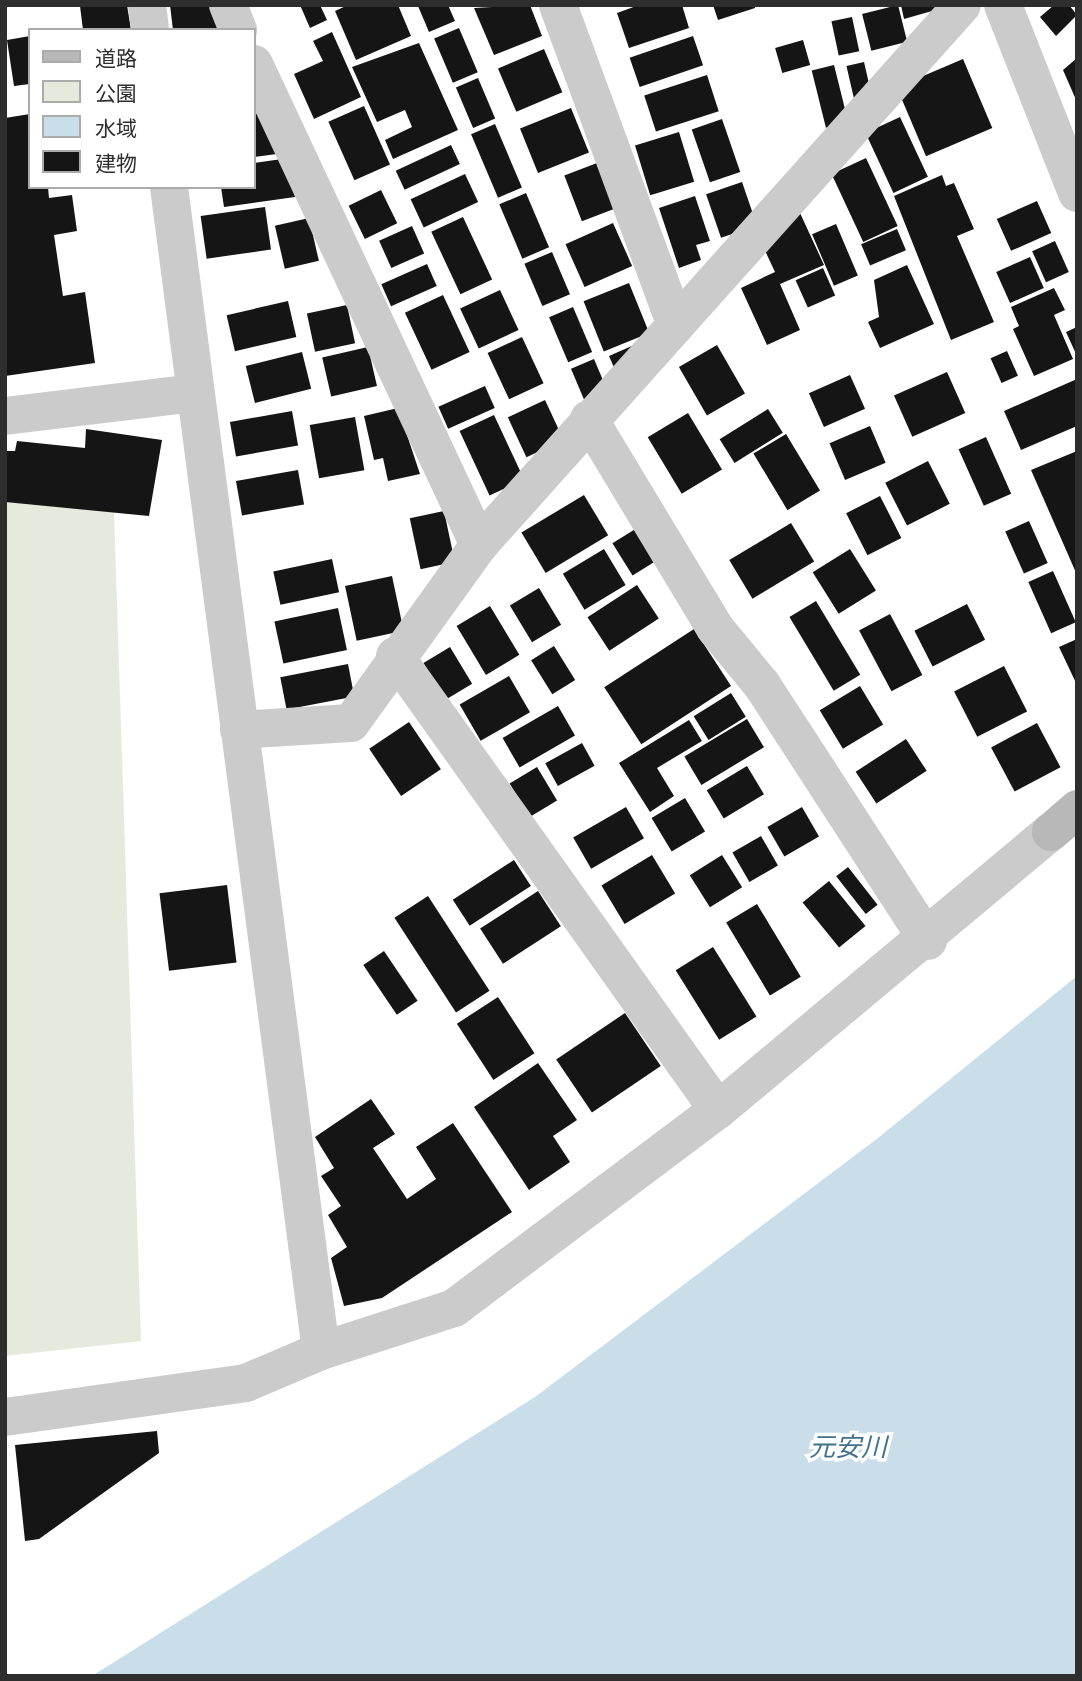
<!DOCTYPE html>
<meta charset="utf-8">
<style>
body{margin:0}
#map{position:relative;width:1082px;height:1681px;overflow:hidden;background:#fff;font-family:"Noto Sans","Noto Sans JP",sans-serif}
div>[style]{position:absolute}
.green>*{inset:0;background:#e5eadd}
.water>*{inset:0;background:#cadee9}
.building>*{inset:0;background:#151515;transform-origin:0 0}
.street>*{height:38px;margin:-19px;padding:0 19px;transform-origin:19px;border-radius:19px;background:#cbcbcb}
.secondary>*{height:38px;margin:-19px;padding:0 19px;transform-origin:19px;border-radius:19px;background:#b8b8b8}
span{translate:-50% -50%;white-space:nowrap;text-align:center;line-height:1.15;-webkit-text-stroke:7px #fff;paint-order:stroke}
.water-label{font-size:26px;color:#42718a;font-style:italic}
.frame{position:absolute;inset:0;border:7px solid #2e2e2e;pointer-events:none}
.legend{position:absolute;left:28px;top:28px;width:228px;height:161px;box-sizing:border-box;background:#fff;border:2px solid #ababab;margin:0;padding:9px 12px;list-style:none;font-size:21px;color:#2e2e2e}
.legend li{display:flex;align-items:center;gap:14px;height:35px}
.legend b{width:35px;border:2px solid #ababab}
</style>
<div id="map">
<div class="green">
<div style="clip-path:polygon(5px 502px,114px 512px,141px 1341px,5px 1356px)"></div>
</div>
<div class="water">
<div style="clip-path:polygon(1077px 976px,1077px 1676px,92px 1676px,535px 1397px,878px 1138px)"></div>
</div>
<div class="building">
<div style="clip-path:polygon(127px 5px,131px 30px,83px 30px,80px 6px)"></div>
<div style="clip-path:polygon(170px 5px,212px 5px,226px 30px,173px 30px)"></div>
<div style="clip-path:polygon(300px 5px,320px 5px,327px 20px,310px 28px)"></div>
<div style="clip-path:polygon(348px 5px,398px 5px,411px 36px,356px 60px,335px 11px)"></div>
<div style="clip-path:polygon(448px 5px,455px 21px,429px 32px,418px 6px)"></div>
<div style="clip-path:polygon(530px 5px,542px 36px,494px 55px,474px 8px)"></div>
<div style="clip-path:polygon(639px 5px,682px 5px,689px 28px,629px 48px,617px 13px)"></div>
<div style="clip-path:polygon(713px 5px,754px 5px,755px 8px,718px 20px)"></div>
<div style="left:898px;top:5px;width:38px;height:37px;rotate:76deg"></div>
<div style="clip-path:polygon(901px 5px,953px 5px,904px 19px)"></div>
<div style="clip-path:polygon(1054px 5px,1069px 5px,1077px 15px,1056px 36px,1040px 17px)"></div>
<div style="left:852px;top:17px;width:35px;height:21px;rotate:78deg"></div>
<div style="left:459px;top:28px;width:48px;height:27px;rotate:67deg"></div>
<div style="clip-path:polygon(332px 32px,361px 97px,314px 119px,294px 74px,323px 61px,313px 41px)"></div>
<div style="clip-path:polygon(30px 36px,30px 84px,14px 86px,7px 40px)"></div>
<div style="left:693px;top:36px;width:31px;height:67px;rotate:71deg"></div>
<div style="left:803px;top:40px;width:26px;height:29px;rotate:74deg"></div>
<div style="clip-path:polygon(419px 43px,458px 130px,393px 159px,385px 140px,412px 127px,405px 110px,377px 122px,352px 67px)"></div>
<div style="left:544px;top:49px;width:47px;height:50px;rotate:67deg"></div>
<div style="clip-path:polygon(1077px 58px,1077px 102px,1063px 70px)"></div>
<div style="left:963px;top:59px;width:75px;height:72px;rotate:67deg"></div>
<div style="left:864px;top:62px;width:37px;height:18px;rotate:77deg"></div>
<div style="left:834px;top:65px;width:59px;height:23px;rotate:76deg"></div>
<div style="left:707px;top:75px;width:38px;height:66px;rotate:72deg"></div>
<div style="left:478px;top:78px;width:44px;height:24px;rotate:67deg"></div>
<div style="left:364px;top:106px;width:64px;height:39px;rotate:66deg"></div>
<div style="left:571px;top:108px;width:48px;height:55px;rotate:68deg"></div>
<div style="clip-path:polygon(272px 111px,277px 154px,254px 157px,254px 114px)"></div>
<div style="clip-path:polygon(30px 114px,30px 187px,48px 187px,49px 198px,72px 195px,77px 231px,54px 235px,63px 296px,85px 292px,95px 363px,5px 376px,5px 118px)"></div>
<div style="left:900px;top:117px;width:66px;height:38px;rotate:65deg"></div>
<div style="left:722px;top:119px;width:56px;height:32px;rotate:71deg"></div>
<div style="left:495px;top:124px;width:69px;height:26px;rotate:67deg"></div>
<div style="left:679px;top:132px;width:52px;height:46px;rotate:73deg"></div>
<div style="left:451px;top:145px;width:21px;height:61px;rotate:65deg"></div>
<div style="clip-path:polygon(289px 158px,295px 197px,224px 207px,221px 187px,254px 187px,254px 163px)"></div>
<div style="left:866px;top:158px;width:75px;height:38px;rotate:65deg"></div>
<div style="left:597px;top:163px;width:49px;height:35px;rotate:69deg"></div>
<div style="left:465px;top:174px;width:31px;height:60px;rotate:65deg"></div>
<div style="clip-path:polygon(942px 175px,946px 186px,954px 183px,974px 229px,957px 236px,994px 322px,951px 340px,894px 196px)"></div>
<div style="left:742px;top:182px;width:46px;height:38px;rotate:71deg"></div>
<div style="left:381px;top:190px;width:37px;height:36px;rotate:64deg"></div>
<div style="left:526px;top:193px;width:59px;height:29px;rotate:67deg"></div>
<div style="clip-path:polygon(695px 196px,710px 241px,696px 245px,701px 260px,679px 268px,659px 208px)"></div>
<div style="left:1037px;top:201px;width:35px;height:44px;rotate:66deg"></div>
<div style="left:265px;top:207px;width:43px;height:65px;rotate:82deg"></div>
<div style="clip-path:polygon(800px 213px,824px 265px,780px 284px,800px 330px,767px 345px,741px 288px,775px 272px,760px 240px)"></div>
<div style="left:463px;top:217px;width:69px;height:35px;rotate:65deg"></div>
<div style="left:309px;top:218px;width:44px;height:35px;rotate:77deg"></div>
<div style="left:613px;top:223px;width:47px;height:52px;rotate:66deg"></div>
<div style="left:836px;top:224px;width:56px;height:26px;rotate:67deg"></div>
<div style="left:412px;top:226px;width:30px;height:36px;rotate:66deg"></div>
<div style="left:897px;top:229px;width:23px;height:39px;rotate:67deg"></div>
<div style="left:1055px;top:241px;width:34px;height:25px;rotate:66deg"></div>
<div style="left:552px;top:252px;width:46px;height:30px;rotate:67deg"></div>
<div style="left:1030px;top:257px;width:34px;height:37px;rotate:66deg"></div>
<div style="left:427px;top:264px;width:24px;height:50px;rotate:66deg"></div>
<div style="clip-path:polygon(907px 265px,934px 324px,880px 348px,868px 322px,879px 317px,874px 280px)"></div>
<div style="left:823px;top:268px;width:30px;height:30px;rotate:66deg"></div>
<div style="left:629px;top:283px;width:54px;height:49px;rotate:68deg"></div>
<div style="clip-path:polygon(1054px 288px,1065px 310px,1054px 315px,1073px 359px,1034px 376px,1013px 329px,1019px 326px,1011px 307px)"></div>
<div style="left:500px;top:290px;width:44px;height:44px;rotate:65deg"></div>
<div style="left:443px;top:295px;width:63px;height:42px;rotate:65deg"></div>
<div style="left:288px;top:301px;width:37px;height:63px;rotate:77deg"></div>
<div style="left:347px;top:305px;width:39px;height:41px;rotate:78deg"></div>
<div style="left:573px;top:307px;width:49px;height:26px;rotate:67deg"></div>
<div style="clip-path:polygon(1077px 327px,1077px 356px,1066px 332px)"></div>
<div style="left:522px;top:337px;width:51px;height:38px;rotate:65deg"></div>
<div style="clip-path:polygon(634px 345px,616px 372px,609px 356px)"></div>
<div style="left:717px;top:345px;width:56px;height:44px;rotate:60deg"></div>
<div style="left:368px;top:347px;width:40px;height:47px;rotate:77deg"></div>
<div style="left:1007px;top:351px;width:27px;height:18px;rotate:66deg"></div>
<div style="left:302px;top:352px;width:38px;height:58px;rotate:76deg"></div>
<div style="left:594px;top:359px;width:39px;height:25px;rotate:67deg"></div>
<div style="left:947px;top:372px;width:45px;height:58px;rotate:66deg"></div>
<div style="left:850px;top:375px;width:37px;height:45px;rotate:66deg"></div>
<div style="clip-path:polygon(1077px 379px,1077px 426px,1021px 450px,1004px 411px)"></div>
<div style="left:485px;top:386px;width:24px;height:51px;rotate:66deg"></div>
<div style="left:545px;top:400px;width:44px;height:41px;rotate:65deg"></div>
<div style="clip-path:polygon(398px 408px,420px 474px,388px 481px,383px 458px,374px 460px,364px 416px)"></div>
<div style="left:768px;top:409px;width:28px;height:57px;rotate:58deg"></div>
<div style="left:292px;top:411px;width:35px;height:63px;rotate:80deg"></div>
<div style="left:688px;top:413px;width:66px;height:47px;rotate:59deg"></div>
<div style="left:494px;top:415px;width:71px;height:38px;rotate:65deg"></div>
<div style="left:355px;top:417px;width:54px;height:46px;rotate:80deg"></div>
<div style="left:870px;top:426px;width:40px;height:44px;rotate:67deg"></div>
<div style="clip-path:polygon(86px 429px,162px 440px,149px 516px,5px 502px,5px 451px,15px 451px,17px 441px,85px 448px)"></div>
<div style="left:786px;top:434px;width:66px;height:38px;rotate:59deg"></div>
<div style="left:986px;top:437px;width:62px;height:30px;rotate:66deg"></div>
<div style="clip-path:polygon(1077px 451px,1077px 575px,1031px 470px)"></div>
<div style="left:928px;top:461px;width:48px;height:48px;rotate:63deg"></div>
<div style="left:298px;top:470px;width:35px;height:63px;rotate:80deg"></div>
<div style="left:584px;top:495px;width:47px;height:73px;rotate:59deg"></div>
<div style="left:880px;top:496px;width:47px;height:38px;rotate:63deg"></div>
<div style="left:444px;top:511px;width:52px;height:35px;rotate:78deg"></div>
<div style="left:1029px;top:521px;width:46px;height:26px;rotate:66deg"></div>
<div style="left:791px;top:523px;width:45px;height:72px;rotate:59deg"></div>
<div style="left:637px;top:528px;width:38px;height:29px;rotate:58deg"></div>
<div style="left:604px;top:549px;width:42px;height:48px;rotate:59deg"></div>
<div style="left:850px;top:549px;width:49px;height:44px;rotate:58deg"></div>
<div style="left:332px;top:559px;width:34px;height:60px;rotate:78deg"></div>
<div style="left:1053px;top:571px;width:56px;height:27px;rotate:66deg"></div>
<div style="left:392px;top:576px;width:56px;height:48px;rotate:78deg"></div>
<div style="left:637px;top:585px;width:40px;height:59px;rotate:57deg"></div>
<div style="left:539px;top:588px;width:43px;height:34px;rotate:59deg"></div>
<div style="left:816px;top:601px;width:86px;height:31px;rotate:59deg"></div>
<div style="left:967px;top:604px;width:40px;height:59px;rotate:63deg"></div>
<div style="left:490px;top:606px;width:57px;height:39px;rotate:59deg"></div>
<div style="left:338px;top:608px;width:43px;height:65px;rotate:78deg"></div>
<div style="left:890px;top:614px;width:69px;height:35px;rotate:62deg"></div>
<div style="left:694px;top:629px;width:68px;height:107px;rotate:57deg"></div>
<div style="clip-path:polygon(1077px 639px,1077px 685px,1059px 647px)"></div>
<div style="left:554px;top:646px;width:40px;height:27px;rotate:58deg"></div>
<div style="left:450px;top:647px;width:43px;height:31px;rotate:59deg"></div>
<div style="left:348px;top:664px;width:33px;height:69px;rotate:79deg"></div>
<div style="left:1004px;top:666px;width:51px;height:56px;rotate:63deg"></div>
<div style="left:509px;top:676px;width:42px;height:57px;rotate:60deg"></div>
<div style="left:860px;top:686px;width:45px;height:47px;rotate:59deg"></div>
<div style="left:731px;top:693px;width:28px;height:44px;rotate:58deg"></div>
<div style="left:558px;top:706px;width:34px;height:64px;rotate:60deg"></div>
<div style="left:747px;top:719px;width:33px;height:73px;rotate:59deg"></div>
<div style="clip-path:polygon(689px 720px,702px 741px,657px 768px,674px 796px,650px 812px,619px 763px)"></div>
<div style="left:409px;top:722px;width:57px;height:48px;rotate:56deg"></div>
<div style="left:1037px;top:723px;width:50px;height:52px;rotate:62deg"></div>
<div style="left:906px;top:739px;width:38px;height:60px;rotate:57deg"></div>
<div style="left:582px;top:743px;width:26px;height:42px;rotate:61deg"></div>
<div style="left:747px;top:766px;width:33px;height:47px;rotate:59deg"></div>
<div style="left:537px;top:767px;width:39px;height:32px;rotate:59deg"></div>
<div style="left:685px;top:798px;width:39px;height:39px;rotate:59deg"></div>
<div style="left:626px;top:807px;width:36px;height:61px;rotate:60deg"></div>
<div style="left:802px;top:807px;width:34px;height:40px;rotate:60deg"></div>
<div style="left:761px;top:836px;width:34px;height:33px;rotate:60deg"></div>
<div style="left:652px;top:855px;width:45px;height:59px;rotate:59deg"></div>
<div style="left:722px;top:855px;width:38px;height:38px;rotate:58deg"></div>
<div style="left:514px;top:860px;width:31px;height:73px;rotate:57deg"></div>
<div style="left:848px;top:867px;width:48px;height:15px;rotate:52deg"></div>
<div style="left:829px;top:881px;width:58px;height:34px;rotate:51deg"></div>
<div style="left:227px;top:885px;width:78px;height:68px;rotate:83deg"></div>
<div style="left:538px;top:891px;width:42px;height:69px;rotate:57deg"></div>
<div style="left:428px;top:896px;width:113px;height:40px;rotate:57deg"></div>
<div style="left:757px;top:904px;width:85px;height:36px;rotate:59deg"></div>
<div style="left:713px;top:947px;width:82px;height:44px;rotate:58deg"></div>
<div style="left:384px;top:951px;width:60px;height:25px;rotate:56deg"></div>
<div style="left:498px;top:997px;width:67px;height:49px;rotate:57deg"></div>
<div style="left:625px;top:1013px;width:64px;height:83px;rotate:56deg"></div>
<div style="clip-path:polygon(538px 1063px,577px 1120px,553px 1136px,570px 1162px,529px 1190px,474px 1107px)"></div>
<div style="clip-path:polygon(371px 1099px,395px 1134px,373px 1148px,407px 1199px,436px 1179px,416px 1147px,453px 1123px,512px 1212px,382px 1298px,344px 1306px,331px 1258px,347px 1247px,328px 1215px,341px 1206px,321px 1176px,334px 1168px,315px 1137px)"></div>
<div style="clip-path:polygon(157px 1431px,159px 1453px,39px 1539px,25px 1541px,15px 1445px)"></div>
</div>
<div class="street">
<div style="left:147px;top:5px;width:25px;rotate:83deg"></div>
<div style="left:228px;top:5px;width:27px;rotate:68deg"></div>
<div style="left:558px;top:5px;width:341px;rotate:69.8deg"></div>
<div style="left:1003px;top:5px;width:202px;rotate:68.5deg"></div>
<div style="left:254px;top:64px;width:531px;rotate:64.93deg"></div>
<div style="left:169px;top:187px;width:1174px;rotate:82.56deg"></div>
<div style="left:5px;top:416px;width:190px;rotate:-6.9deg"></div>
<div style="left:589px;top:419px;width:244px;rotate:58.9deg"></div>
<div style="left:715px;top:628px;width:74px;rotate:50.5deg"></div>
<div style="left:762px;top:685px;width:305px;rotate:57deg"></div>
<div style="left:395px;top:656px;width:557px;rotate:54.57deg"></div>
<div style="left:239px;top:730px;width:112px;rotate:-3.6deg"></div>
<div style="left:351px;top:723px;width:219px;rotate:-54.3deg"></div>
<div style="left:479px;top:545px;width:724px;rotate:-48.19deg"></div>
<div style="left:5px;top:1417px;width:243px;rotate:-8deg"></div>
<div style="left:246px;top:1383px;width:82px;rotate:-23.1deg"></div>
<div style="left:321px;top:1351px;width:140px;rotate:-17.9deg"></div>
<div style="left:454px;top:1308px;width:330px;rotate:-36.9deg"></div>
<div style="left:718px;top:1110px;width:434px;rotate:-39.9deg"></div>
</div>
<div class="secondary">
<div style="left:1051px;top:832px;width:35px;rotate:-41deg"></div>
</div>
<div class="water-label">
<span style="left:848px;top:1447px">元安川</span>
</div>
<div class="frame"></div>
<ul class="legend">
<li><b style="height:9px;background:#b8b8b8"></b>道路</li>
<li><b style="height:19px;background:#e5eadd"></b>公園</li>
<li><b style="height:19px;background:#cadee9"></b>水域</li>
<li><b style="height:19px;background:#151515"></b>建物</li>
</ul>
</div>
